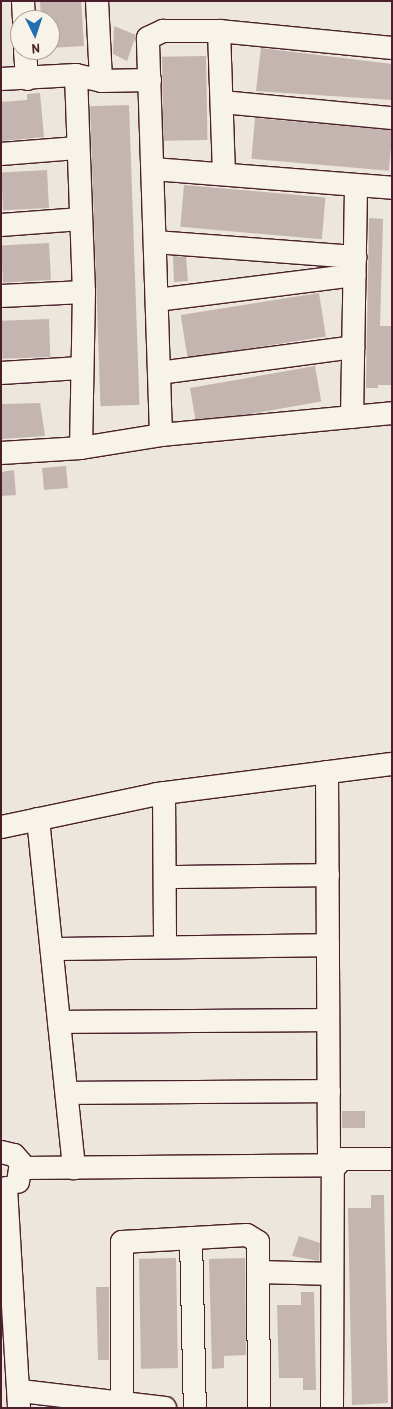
<!DOCTYPE html>
<style>
body{margin:0}
#map{position:relative;width:393px;height:1409px;overflow:hidden;background:#ece6dd;font-family:"Patrick Hand",sans-serif}
div>[style]{position:absolute}
.building>*{inset:0;background:#c4b5b0;transform-origin:0 0}
.roads{filter:drop-shadow(1px 0 #4a1f2b) drop-shadow(-1px 0 #4a1f2b) drop-shadow(0 1px #4a1f2b) drop-shadow(0 -1px #4a1f2b)}
.minor>*{height:22px;margin:-11px;padding:0 11px;transform-origin:11px;border-radius:11px;background:#f7f3e8}
span{translate:-50% -50%;white-space:nowrap;text-align:center;line-height:1.15;-webkit-text-stroke:4px #f7f3e8;paint-order:stroke}
.frame{position:absolute;inset:0;border:2px solid #4a1f2b;pointer-events:none}
.north{position:absolute;left:10px;top:10px;width:50px;height:50px;box-sizing:border-box;background:#f7f3e8;border:1px solid #b29e9c;border-radius:50%;rotate:176deg;font-size:14px;font-weight:700;line-height:20px;text-align:center;color:#4a1f2b}
.north::after{content:'';display:block;margin:auto;width:18px;height:22px;background:#1f6fb2;clip-path:polygon(50% 0,100% 100%,50% 72%,0 100%)}
</style>
<div id="map">
<div class="building">
<div style="clip-path:polygon(40px 1px,81px 1px,84px 46px,50px 48px,50px 20px,41px 20px)"></div>
<div style="clip-path:polygon(114px 26px,136px 35px,127px 61px,113px 54px)"></div>
<div style="clip-path:polygon(261px 48px,392px 64px,392px 100px,256px 91px)"></div>
<div style="left:206px;top:56px;width:84px;height:44px;rotate:89deg"></div>
<div style="clip-path:polygon(40px 93px,44px 137px,1px 141px,1px 102px,27px 100px,27px 94px)"></div>
<div style="left:129px;top:105px;width:300px;height:39px;rotate:88deg"></div>
<div style="left:255px;top:118px;width:138px;height:41px;rotate:5deg"></div>
<div style="left:47px;top:170px;width:38px;height:46px;rotate:87deg"></div>
<div style="left:184px;top:185px;width:142px;height:42px;rotate:5deg"></div>
<div style="clip-path:polygon(369px 218px,383px 219px,380px 326px,392px 326px,392px 385px,378px 385px,378px 388px,366px 388px)"></div>
<div style="left:49px;top:243px;width:37px;height:48px;rotate:87deg"></div>
<div style="clip-path:polygon(173px 256px,186px 257px,188px 281px,174px 282px)"></div>
<div style="left:319px;top:293px;width:44px;height:140px;rotate:81deg"></div>
<div style="left:49px;top:319px;width:38px;height:48px;rotate:88deg"></div>
<div style="left:315px;top:366px;width:36px;height:127px;rotate:80deg"></div>
<div style="clip-path:polygon(40px 403px,45px 436px,1px 439px,1px 404px)"></div>
<div style="left:66px;top:466px;width:22px;height:24px;rotate:85deg"></div>
<div style="clip-path:polygon(14px 470px,16px 495px,1px 496px,1px 472px)"></div>
<div style="left:365px;top:1111px;width:17px;height:23px;rotate:90deg"></div>
<div style="clip-path:polygon(371px 1195px,384px 1195px,388px 1403px,352px 1405px,348px 1208px,371px 1208px)"></div>
<div style="clip-path:polygon(299px 1236px,320px 1243px,319px 1261px,292px 1256px)"></div>
<div style="left:176px;top:1258px;width:110px;height:37px;rotate:89deg"></div>
<div style="clip-path:polygon(245px 1258px,246px 1355px,224px 1356px,224px 1368px,212px 1369px,209px 1259px)"></div>
<div style="clip-path:polygon(96px 1287px,109px 1287px,109px 1360px,98px 1360px)"></div>
<div style="clip-path:polygon(301px 1292px,314px 1292px,316px 1390px,303px 1390px,303px 1378px,279px 1378px,277px 1305px,301px 1305px)"></div>
</div>
<div class="roads">
<div class="minor">
<div style="left:23px;top:1px;width:19px;rotate:87deg"></div>
<div style="left:97px;top:1px;width:80px;rotate:87.1deg"></div>
<div style="left:219px;top:31px;width:143px;rotate:88deg"></div>
<div style="left:25px;top:50px;width:29px;rotate:86deg"></div>
<div style="left:76px;top:75px;width:217px;rotate:87.9deg"></div>
<div style="left:84px;top:292px;width:156px;rotate:91.1deg"></div>
<div style="left:1px;top:79px;width:75px;rotate:-3.1deg"></div>
<div style="left:76px;top:75px;width:26px;rotate:13deg"></div>
<div style="left:101px;top:81px;width:49px;rotate:-1.2deg"></div>
<div style="left:222px;top:102px;width:171px;rotate:5.4deg"></div>
<div style="left:1px;top:154px;width:76px;rotate:-4.5deg"></div>
<div style="left:153px;top:169px;width:240px;rotate:4.5deg"></div>
<div style="left:1px;top:225px;width:80px;rotate:-4.3deg"></div>
<div style="left:155px;top:242px;width:201px;rotate:4.3deg"></div>
<div style="left:1px;top:296px;width:83px;rotate:-2.8deg"></div>
<div style="left:157px;top:300px;width:199px;rotate:-7.2deg"></div>
<div style="left:1px;top:373px;width:79px;rotate:-3.6deg"></div>
<div style="left:159px;top:373px;width:196px;rotate:-7.6deg"></div>
<div style="left:352px;top:417px;width:230px;rotate:-89deg"></div>
<div style="left:161px;top:435px;width:397px;rotate:-91.9deg"></div>
<div style="left:148px;top:38px;width:17px;rotate:-25deg"></div>
<div style="left:163px;top:31px;width:56px"></div>
<div style="left:219px;top:31px;width:174px;rotate:5.6deg"></div>
<div style="left:1px;top:453px;width:80px;rotate:-3.6deg"></div>
<div style="left:81px;top:448px;width:81px;rotate:-9.2deg"></div>
<div style="left:161px;top:435px;width:232px;rotate:-5.4deg"></div>
<div style="left:327px;top:772px;width:394px;rotate:89.7deg"></div>
<div style="left:164px;top:793px;width:154px;rotate:89.6deg"></div>
<div style="left:38px;top:819px;width:351px;rotate:84.1deg"></div>
<div style="left:1px;top:827px;width:159px;rotate:-11.9deg"></div>
<div style="left:157px;top:794px;width:237px;rotate:-7.3deg"></div>
<div style="left:167px;top:877px;width:161px;rotate:-0.7deg"></div>
<div style="left:52px;top:949px;width:276px;rotate:-0.8deg"></div>
<div style="left:59px;top:1022px;width:269px;rotate:-0.4deg"></div>
<div style="left:67px;top:1093px;width:262px;rotate:-0.4deg"></div>
<div style="left:1px;top:1152px;width:13px;rotate:13deg"></div>
<div style="left:14px;top:1155px;width:11px;rotate:49deg"></div>
<div style="left:21px;top:1163px;width:19px;rotate:99deg"></div>
<div style="left:23px;top:1168px;width:313px;rotate:-0.5deg"></div>
<div style="left:6px;top:1188px;width:220px;rotate:86.6deg"></div>
<div style="left:191px;top:1238px;width:170px;rotate:88.7deg"></div>
<div style="left:259px;top:1272px;width:73px;rotate:1.6deg"></div>
<div style="left:21px;top:1391px;width:145px;rotate:6.7deg"></div>
<div style="left:122px;top:1404px;width:162px;rotate:-90deg"></div>
<div style="left:122px;top:1242px;width:125px;rotate:-3.2deg"></div>
<div style="left:247px;top:1235px;width:13px;rotate:32deg"></div>
<div style="left:258px;top:1242px;width:166px;rotate:89.7deg"></div>
<div style="left:332px;top:1408px;width:239px;rotate:-89.8deg"></div>
<div style="left:333px;top:1169px;width:13px;rotate:-48deg"></div>
<div style="left:342px;top:1159px;width:50px"></div>
</div>
</div>
<div class="frame"></div>
<div class="north">N</div>
</div>
